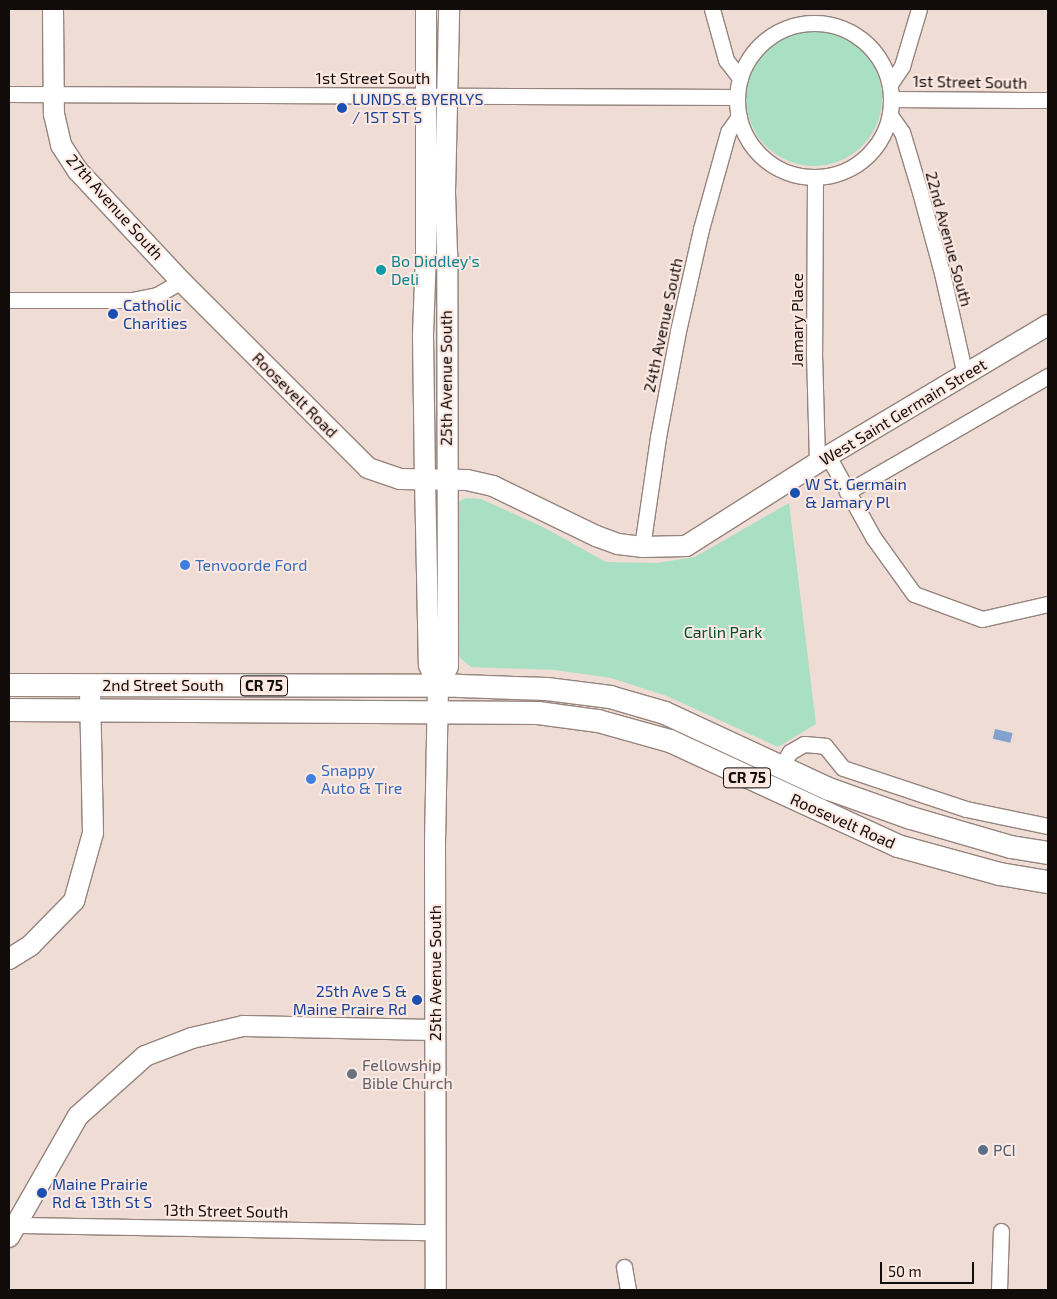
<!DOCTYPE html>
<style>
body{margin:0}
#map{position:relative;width:1057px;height:1299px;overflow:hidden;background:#efdcd5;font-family:"Exo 2",sans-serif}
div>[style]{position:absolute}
.green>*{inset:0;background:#a9dfc2}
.round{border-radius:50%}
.water>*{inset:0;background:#81a2ce;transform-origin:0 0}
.roads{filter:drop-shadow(1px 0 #95847d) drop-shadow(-1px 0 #95847d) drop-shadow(0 1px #95847d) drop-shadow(0 -1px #95847d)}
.street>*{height:15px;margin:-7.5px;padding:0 7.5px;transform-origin:7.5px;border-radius:7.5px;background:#fff}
.street>.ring{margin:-7.5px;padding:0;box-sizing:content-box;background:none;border:15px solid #fff;border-radius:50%}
.secondary>*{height:20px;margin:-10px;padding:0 10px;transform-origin:10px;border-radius:10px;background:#fff}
.primary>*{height:22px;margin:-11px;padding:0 11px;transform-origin:11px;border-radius:11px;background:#fff}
.dots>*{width:14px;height:14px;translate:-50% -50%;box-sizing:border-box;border:2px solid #fde9e2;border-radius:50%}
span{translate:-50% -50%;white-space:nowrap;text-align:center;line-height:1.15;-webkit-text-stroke:4px #fde9e2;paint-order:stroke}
.shield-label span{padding:1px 4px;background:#fde9e2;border:1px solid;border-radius:4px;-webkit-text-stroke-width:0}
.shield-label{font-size:15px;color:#110b09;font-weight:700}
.street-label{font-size:16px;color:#110b09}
.transit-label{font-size:16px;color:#164399}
.left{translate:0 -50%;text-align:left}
.right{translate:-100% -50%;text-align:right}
.culture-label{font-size:16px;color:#0d838f}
.shop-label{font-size:16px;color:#366cbe}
.park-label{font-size:16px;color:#004e32}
.worship-label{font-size:16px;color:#5b616d}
.service-label{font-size:16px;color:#4e5e75}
.frame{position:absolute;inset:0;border:10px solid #110b09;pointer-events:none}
.scale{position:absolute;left:880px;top:1262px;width:94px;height:22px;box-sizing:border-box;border:2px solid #110b09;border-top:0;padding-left:6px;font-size:15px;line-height:18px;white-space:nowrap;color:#110b09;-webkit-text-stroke:4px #fde9e2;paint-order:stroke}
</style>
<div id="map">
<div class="green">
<div class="round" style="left:746px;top:30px;width:136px;height:136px"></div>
<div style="clip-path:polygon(466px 498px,481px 499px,543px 527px,606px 562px,657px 563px,695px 557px,789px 503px,816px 724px,778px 747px,667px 696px,611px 678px,555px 670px,471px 667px,460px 658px,457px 647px,456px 507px,460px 501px)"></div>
</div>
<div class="water">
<div style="left:995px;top:729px;width:18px;height:10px;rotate:13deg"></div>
</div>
<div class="roads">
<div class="street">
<div style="left:712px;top:9px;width:53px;rotate:74.6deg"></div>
<div style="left:726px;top:60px;width:23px;rotate:52deg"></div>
<div class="ring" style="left:737px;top:23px;width:139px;height:139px"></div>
<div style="left:890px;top:84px;width:22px;rotate:-56deg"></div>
<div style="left:902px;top:66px;width:59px;rotate:-73.4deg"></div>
<div style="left:9px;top:94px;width:728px;rotate:0.24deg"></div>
<div style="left:892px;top:99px;width:156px;rotate:0.4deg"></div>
<div style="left:890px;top:115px;width:21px;rotate:55deg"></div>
<div style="left:902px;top:132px;width:63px;rotate:73.3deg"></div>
<div style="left:920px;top:192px;width:84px;rotate:74.8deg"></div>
<div style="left:942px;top:273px;width:105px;rotate:77.3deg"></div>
<div style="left:815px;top:178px;width:175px;rotate:90.3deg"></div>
<div style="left:814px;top:353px;width:110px;rotate:88.4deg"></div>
<div style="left:9px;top:300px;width:123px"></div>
<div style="left:132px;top:300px;width:25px;rotate:-11deg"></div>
<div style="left:157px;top:295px;width:28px;rotate:-30deg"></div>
<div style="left:828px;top:456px;width:93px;rotate:60.9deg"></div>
<div style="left:873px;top:537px;width:70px;rotate:54.3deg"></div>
<div style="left:914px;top:594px;width:72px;rotate:20.2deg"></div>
<div style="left:982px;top:619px;width:68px;rotate:-12.8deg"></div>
<div style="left:847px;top:492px;width:232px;rotate:-30deg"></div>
<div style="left:642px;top:547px;width:111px;rotate:-81.7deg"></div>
<div style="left:658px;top:437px;width:108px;rotate:-79.3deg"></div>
<div style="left:678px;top:331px;width:105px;rotate:-77.3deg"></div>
<div style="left:701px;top:229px;width:101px;rotate:-74.4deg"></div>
<div style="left:728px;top:132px;width:19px;rotate:-55deg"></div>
<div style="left:780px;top:768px;width:19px;rotate:-58deg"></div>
<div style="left:790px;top:752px;width:16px;rotate:-30deg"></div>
<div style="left:804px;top:744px;width:21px;rotate:5deg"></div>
<div style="left:825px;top:746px;width:28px;rotate:51deg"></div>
<div style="left:843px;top:768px;width:130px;rotate:18.4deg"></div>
<div style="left:966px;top:809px;width:84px;rotate:11.7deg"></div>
<div style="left:16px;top:1225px;width:420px;rotate:1deg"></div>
<div style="left:624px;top:1267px;width:23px;rotate:80deg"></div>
<div style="left:999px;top:1290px;width:59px;rotate:-88.1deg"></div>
</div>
<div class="secondary">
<div style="left:53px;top:9px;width:105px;rotate:89.5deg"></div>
<div style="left:54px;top:114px;width:32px;rotate:77deg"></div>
<div style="left:61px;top:145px;width:31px;rotate:57deg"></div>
<div style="left:78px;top:171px;width:151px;rotate:46.9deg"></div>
<div style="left:181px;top:281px;width:264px;rotate:45deg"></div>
<div style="left:368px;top:468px;width:34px;rotate:19deg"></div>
<div style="left:400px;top:479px;width:67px;rotate:0.9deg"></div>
<div style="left:467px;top:480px;width:27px;rotate:13deg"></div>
<div style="left:493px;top:486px;width:114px;rotate:25.9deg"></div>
<div style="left:596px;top:536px;width:23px;rotate:20deg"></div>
<div style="left:618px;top:544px;width:24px;rotate:7deg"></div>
<div style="left:642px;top:547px;width:44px;rotate:-1.3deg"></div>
<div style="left:686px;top:546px;width:168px;rotate:-32.4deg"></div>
<div style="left:828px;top:456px;width:256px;rotate:-30.8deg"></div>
<div style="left:426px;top:9px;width:244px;rotate:90deg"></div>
<div style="left:426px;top:253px;width:83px;rotate:92.1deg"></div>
<div style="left:423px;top:336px;width:143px;rotate:89.2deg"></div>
<div style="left:425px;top:479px;width:186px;rotate:88.8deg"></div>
<div style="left:429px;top:665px;width:23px;rotate:67deg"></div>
<div style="left:438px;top:686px;width:157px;rotate:91.1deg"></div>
<div style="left:435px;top:843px;width:447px;rotate:89.9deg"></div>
<div style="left:438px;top:686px;width:22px;rotate:-63deg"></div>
<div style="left:448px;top:666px;width:413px;rotate:-90.1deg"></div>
<div style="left:447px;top:253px;width:61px;rotate:-91.9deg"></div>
<div style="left:445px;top:192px;width:183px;rotate:-88.7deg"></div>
<div style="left:9px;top:959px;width:26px;rotate:-32deg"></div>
<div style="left:31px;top:945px;width:62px;rotate:-45.7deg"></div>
<div style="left:74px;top:901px;width:71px;rotate:-74.4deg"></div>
<div style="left:93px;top:833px;width:148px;rotate:-91.2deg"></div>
<div style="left:9px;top:1237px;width:139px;rotate:-60.3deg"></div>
<div style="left:78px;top:1116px;width:90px;rotate:-41.8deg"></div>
<div style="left:145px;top:1056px;width:50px;rotate:-21deg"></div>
<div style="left:192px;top:1038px;width:52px;rotate:-13.2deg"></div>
<div style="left:243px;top:1026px;width:192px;rotate:1.2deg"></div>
</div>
<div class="primary">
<div style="left:9px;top:685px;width:451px;rotate:0.1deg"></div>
<div style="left:460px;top:686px;width:87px;rotate:2deg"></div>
<div style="left:547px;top:689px;width:64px;rotate:7.2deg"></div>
<div style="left:610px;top:697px;width:57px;rotate:16.2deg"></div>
<div style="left:665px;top:713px;width:181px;rotate:24.9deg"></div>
<div style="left:829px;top:789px;width:87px;rotate:19.5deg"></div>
<div style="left:911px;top:818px;width:104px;rotate:16.2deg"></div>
<div style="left:1011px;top:847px;width:37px;rotate:9deg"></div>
<div style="left:9px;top:710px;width:529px;rotate:0.32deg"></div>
<div style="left:538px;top:713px;width:61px;rotate:7.6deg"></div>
<div style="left:598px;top:721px;width:75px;rotate:15.5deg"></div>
<div style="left:670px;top:741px;width:251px;rotate:24.7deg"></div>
<div style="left:898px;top:846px;width:106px;rotate:15.4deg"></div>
<div style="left:1000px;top:874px;width:49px;rotate:9.5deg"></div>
</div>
</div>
<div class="dots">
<div style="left:342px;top:108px;background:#1a4fb4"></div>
<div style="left:381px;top:270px;background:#0f9aa8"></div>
<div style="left:113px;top:314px;background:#1a4fb4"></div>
<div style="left:795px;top:493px;background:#1a4fb4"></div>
<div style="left:185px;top:565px;background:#3f7fe0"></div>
<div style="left:311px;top:779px;background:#3f7fe0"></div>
<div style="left:417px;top:1000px;background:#1a4fb4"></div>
<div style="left:352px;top:1074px;background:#6b7280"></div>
<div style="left:983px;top:1150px;background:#5c6f8a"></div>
<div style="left:42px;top:1193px;background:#1a4fb4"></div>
</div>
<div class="shield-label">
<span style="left:264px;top:686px">CR 75</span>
<span style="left:747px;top:778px">CR 75</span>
</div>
<div class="street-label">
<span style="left:373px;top:78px">1st Street South</span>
<span style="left:970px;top:82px;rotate:1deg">1st Street South</span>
<span style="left:115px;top:207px;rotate:48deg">27th Avenue South</span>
<span style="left:949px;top:239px;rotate:75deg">22nd Avenue South</span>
<span style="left:797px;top:320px;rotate:-90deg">Jamary Place</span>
<span style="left:663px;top:325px;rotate:-78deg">24th Avenue South</span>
<span style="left:446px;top:378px;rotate:-90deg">25th Avenue South</span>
<span style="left:295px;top:395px;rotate:45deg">Roosevelt Road</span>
<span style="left:903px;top:412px;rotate:-31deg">West Saint Germain Street</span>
<span style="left:163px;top:685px">2nd Street South</span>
<span style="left:843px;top:821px;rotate:24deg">Roosevelt Road</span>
<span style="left:435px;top:973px;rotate:-90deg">25th Avenue South</span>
<span style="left:226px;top:1211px;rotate:1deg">13th Street South</span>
</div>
<div class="transit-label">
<span class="left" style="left:352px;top:108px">LUNDS &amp; BYERLYS<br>/ 1ST ST S</span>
<span class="left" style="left:123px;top:314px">Catholic<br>Charities</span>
<span class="left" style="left:805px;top:493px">W St. Germain<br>&amp; Jamary Pl</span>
<span class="right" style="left:407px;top:1000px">25th Ave S &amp;<br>Maine Praire Rd</span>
<span class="left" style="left:52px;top:1193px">Maine Prairie<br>Rd &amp; 13th St S</span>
</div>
<div class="culture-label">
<span class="left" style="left:391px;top:270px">Bo Diddley's<br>Deli</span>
</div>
<div class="shop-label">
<span class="left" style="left:195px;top:565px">Tenvoorde Ford</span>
<span class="left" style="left:321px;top:779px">Snappy<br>Auto &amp; Tire</span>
</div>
<div class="park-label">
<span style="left:723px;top:632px">Carlin Park</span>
</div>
<div class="worship-label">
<span class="left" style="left:362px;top:1074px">Fellowship<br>Bible Church</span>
</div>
<div class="service-label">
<span class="left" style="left:993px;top:1150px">PCI</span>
</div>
<div class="frame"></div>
<div class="scale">50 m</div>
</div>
